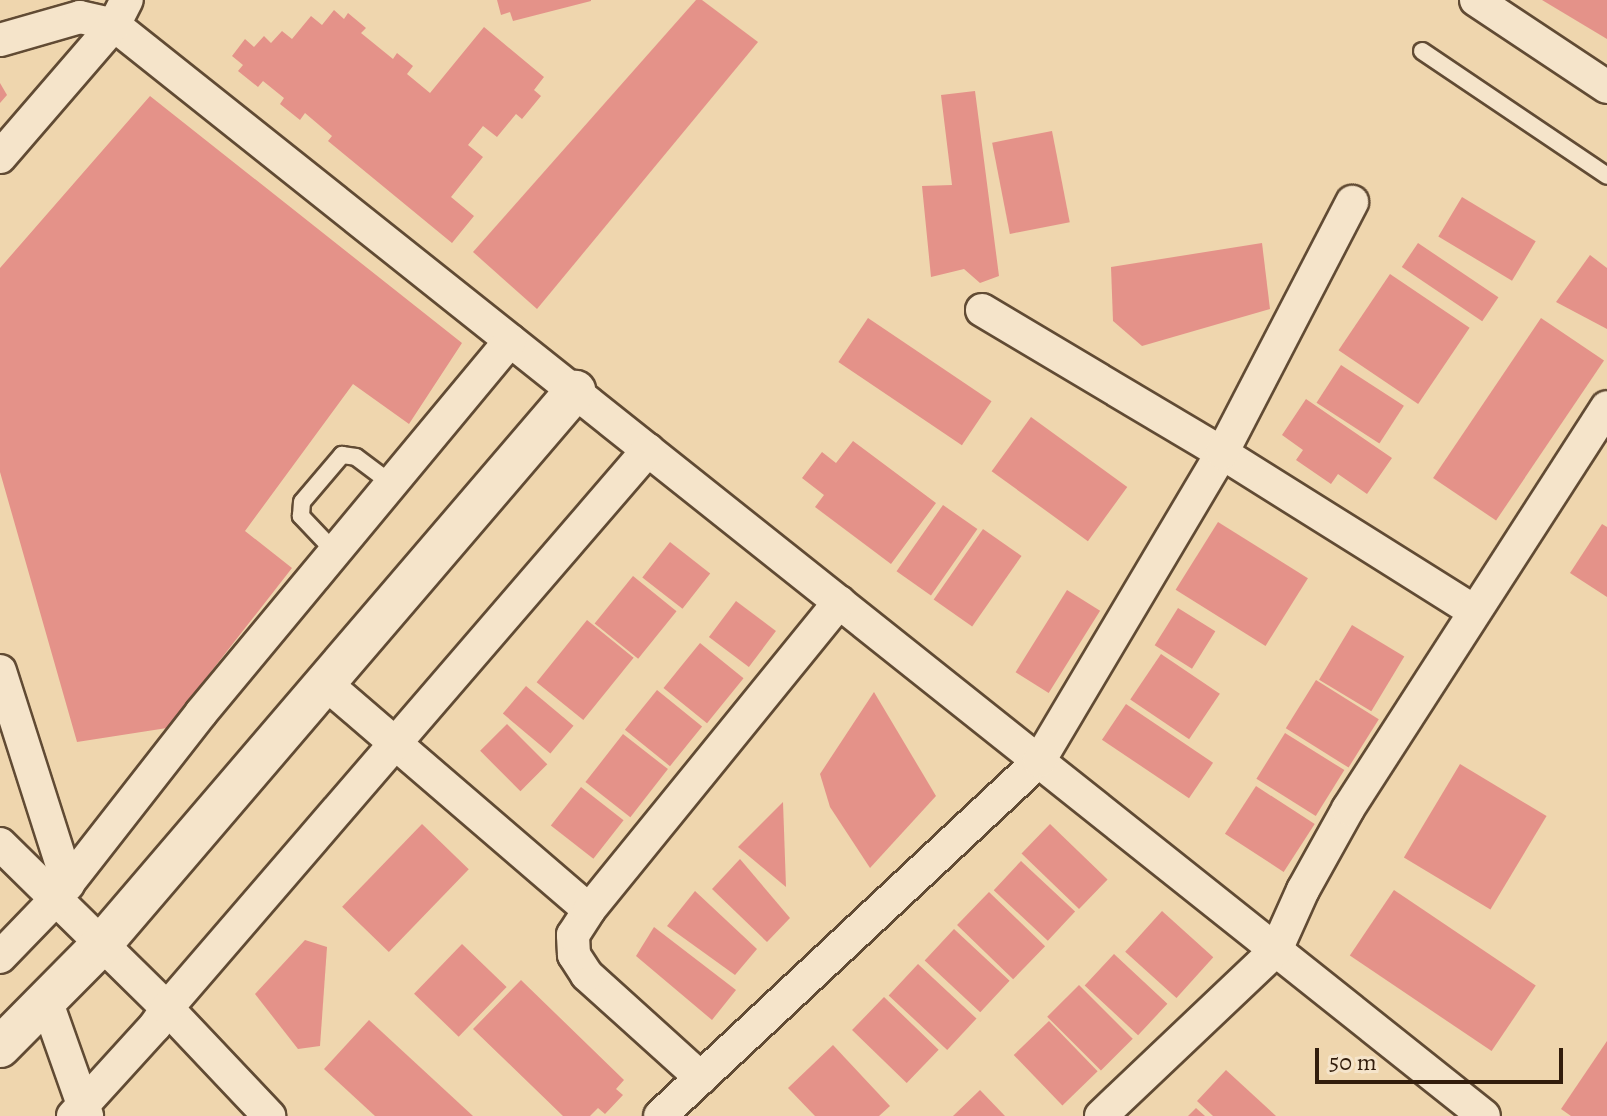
<!DOCTYPE html>
<style>
body{margin:0}
#map{position:relative;width:1607px;height:1116px;overflow:hidden;background:#efd6ae;font-family:Alegreya,serif}
div>[style]{position:absolute}
.building>*{inset:0;background:#e49289;transform-origin:0 0}
.roads{filter:drop-shadow(2px 0 #614b34) drop-shadow(-2px 0 #614b34) drop-shadow(0 2px #614b34) drop-shadow(0 -2px #614b34)}
.service>*{height:16px;margin:-8px;padding:0 8px;transform-origin:8px;border-radius:8px;background:#f5e4ca}
.minor>*{height:32px;margin:-16px;padding:0 16px;transform-origin:16px;border-radius:16px;background:#f5e4ca}
.tertiary>*{height:40px;margin:-20px;padding:0 20px;transform-origin:20px;border-radius:20px;background:#f5e4ca}
span{translate:-50% -50%;white-space:nowrap;text-align:center;line-height:1.15;-webkit-text-stroke:6px #f5e4ca;paint-order:stroke}
.scale{position:absolute;left:1315px;top:1048px;width:248px;height:36px;box-sizing:border-box;border:4px solid #321d0c;border-top:0;padding-left:10px;font-size:24px;line-height:28px;white-space:nowrap;color:#321d0c;-webkit-text-stroke:6px #f5e4ca;paint-order:stroke}
</style>
<div id="map">
<div class="building">
<div style="clip-path:polygon(497px 0,591px 0,591px 1px,513px 21px,510px 12px,501px 15px)"></div>
<div style="clip-path:polygon(696px 0,702px 0,758px 42px,537px 309px,473px 252px)"></div>
<div style="clip-path:polygon(1542px 0,1607px 0,1607px 39px)"></div>
<div style="clip-path:polygon(334px 10px,344px 19px,348px 13px,366px 28px,361px 33px,393px 59px,397px 53px,413px 66px,407px 74px,430px 93px,484px 27px,544px 77px,534px 90px,541px 96px,522px 119px,516px 114px,497px 137px,483px 126px,468px 145px,483px 157px,451px 197px,474px 216px,452px 243px,328px 141px,332px 136px,305px 113px,300px 120px,280px 104px,284px 98px,263px 81px,258px 87px,238px 71px,243px 65px,232px 56px,245px 39px,254px 47px,264px 36px,271px 43px,282px 31px,292px 39px,311px 16px,322px 25px)"></div>
<div style="clip-path:polygon(0 83px,7px 95px,0 103px)"></div>
<div style="clip-path:polygon(975px 91px,999px 276px,980px 283px,964px 269px,931px 277px,922px 186px,952px 185px,941px 95px)"></div>
<div style="clip-path:polygon(150px 96px,462px 343px,409px 424px,353px 384px,245px 531px,292px 568px,167px 728px,77px 742px,0 472px,0 268px)"></div>
<div style="left:1052px;top:131px;width:93px;height:61px;rotate:79deg"></div>
<div style="left:1462px;top:197px;width:86px;height:46px;rotate:31deg"></div>
<div style="clip-path:polygon(1262px 243px,1270px 309px,1142px 346px,1113px 321px,1111px 267px)"></div>
<div style="left:1418px;top:243px;width:97px;height:29px;rotate:34deg"></div>
<div style="clip-path:polygon(1590px 255px,1607px 268px,1607px 329px,1556px 302px)"></div>
<div style="left:1390px;top:274px;width:96px;height:92px;rotate:34deg"></div>
<div style="left:868px;top:318px;width:149px;height:53px;rotate:34deg"></div>
<div style="left:1541px;top:318px;width:76px;height:193px;rotate:34deg"></div>
<div style="left:1341px;top:365px;width:75px;height:45px;rotate:33deg"></div>
<div style="clip-path:polygon(1306px 399px,1392px 458px,1367px 494px,1338px 474px,1331px 484px,1296px 460px,1303px 450px,1282px 435px)"></div>
<div style="left:1031px;top:417px;width:119px;height:67px;rotate:36deg"></div>
<div style="clip-path:polygon(853px 441px,936px 503px,891px 564px,815px 507px,824px 495px,802px 478px,822px 452px,836px 463px)"></div>
<div style="left:943px;top:505px;width:42px;height:81px;rotate:35deg"></div>
<div style="left:1218px;top:522px;width:106px;height:80px;rotate:32deg"></div>
<div style="clip-path:polygon(1602px 524px,1607px 527px,1607px 597px,1570px 573px)"></div>
<div style="left:983px;top:529px;width:47px;height:86px;rotate:35deg"></div>
<div style="left:670px;top:542px;width:51px;height:45px;rotate:38deg"></div>
<div style="left:633px;top:576px;width:56px;height:61px;rotate:39deg"></div>
<div style="left:1067px;top:590px;width:39px;height:97px;rotate:32deg"></div>
<div style="left:736px;top:601px;width:50px;height:45px;rotate:37deg"></div>
<div style="left:1178px;top:608px;width:44px;height:44px;rotate:32deg"></div>
<div style="left:587px;top:620px;width:60px;height:80px;rotate:39deg"></div>
<div style="left:1352px;top:625px;width:61px;height:64px;rotate:31deg"></div>
<div style="left:700px;top:643px;width:56px;height:58px;rotate:39deg"></div>
<div style="left:1161px;top:654px;width:71px;height:55px;rotate:34deg"></div>
<div style="left:1316px;top:680px;width:74px;height:57px;rotate:32deg"></div>
<div style="left:526px;top:686px;width:62px;height:36px;rotate:40deg"></div>
<div style="left:657px;top:690px;width:58px;height:51px;rotate:39deg"></div>
<div style="clip-path:polygon(874px 692px,936px 796px,870px 868px,830px 807px,820px 774px)"></div>
<div style="left:1126px;top:704px;width:105px;height:43px;rotate:34deg"></div>
<div style="left:507px;top:724px;width:57px;height:38px;rotate:45deg"></div>
<div style="left:1285px;top:733px;width:70px;height:54px;rotate:32deg"></div>
<div style="left:623px;top:734px;width:57px;height:61px;rotate:38deg"></div>
<div style="left:1460px;top:764px;width:101px;height:109px;rotate:31deg"></div>
<div style="left:1256px;top:786px;width:70px;height:57px;rotate:33deg"></div>
<div style="left:581px;top:787px;width:54px;height:49px;rotate:38deg"></div>
<div style="clip-path:polygon(783px 802px,786px 887px,738px 847px)"></div>
<div style="left:422px;top:824px;width:65px;height:115px;rotate:44deg"></div>
<div style="left:1050px;top:824px;width:80px;height:41px;rotate:44deg"></div>
<div style="clip-path:polygon(740px 859px,790px 918px,767px 942px,712px 889px)"></div>
<div style="left:1021px;top:861px;width:74px;height:40px;rotate:43deg"></div>
<div style="left:1394px;top:890px;width:171px;height:79px;rotate:34deg"></div>
<div style="clip-path:polygon(695px 891px,757px 949px,735px 975px,667px 926px)"></div>
<div style="left:989px;top:892px;width:78px;height:46px;rotate:44deg"></div>
<div style="left:1162px;top:911px;width:69px;height:55px;rotate:42deg"></div>
<div style="clip-path:polygon(654px 927px,736px 990px,712px 1020px,636px 956px)"></div>
<div style="left:954px;top:929px;width:76px;height:43px;rotate:43deg"></div>
<div style="clip-path:polygon(305px 940px,327px 947px,320px 1046px,298px 1049px,255px 994px)"></div>
<div style="left:462px;top:944px;width:62px;height:69px;rotate:44deg"></div>
<div style="left:1114px;top:954px;width:73px;height:43px;rotate:43deg"></div>
<div style="left:918px;top:964px;width:80px;height:43px;rotate:43deg"></div>
<div style="clip-path:polygon(521px 980px,624px 1080px,616px 1089px,623px 1095px,605px 1114px,598px 1108px,590px 1116px,563px 1116px,473px 1029px)"></div>
<div style="left:1079px;top:985px;width:76px;height:45px;rotate:45deg"></div>
<div style="left:884px;top:997px;width:76px;height:46px;rotate:44deg"></div>
<div style="clip-path:polygon(369px 1020px,473px 1116px,375px 1116px,324px 1069px)"></div>
<div style="left:1049px;top:1021px;width:70px;height:49px;rotate:46deg"></div>
<div style="clip-path:polygon(1607px 1041px,1607px 1116px,1571px 1116px,1561px 1109px)"></div>
<div style="clip-path:polygon(833px 1045px,890px 1106px,879px 1116px,815px 1116px,788px 1088px)"></div>
<div style="clip-path:polygon(1226px 1070px,1276px 1116px,1213px 1116px,1197px 1101px)"></div>
<div style="clip-path:polygon(980px 1090px,1005px 1116px,953px 1116px)"></div>
<div style="clip-path:polygon(1196px 1108px,1205px 1116px,1188px 1116px)"></div>
</div>
<div class="roads">
<div class="service">
<div style="left:1422px;top:51px;width:223px;rotate:34deg"></div>
<div style="left:335px;top:552px;width:50px;rotate:-133.4deg"></div>
<div style="left:301px;top:516px;width:14px;rotate:-86deg"></div>
<div style="left:302px;top:502px;width:62px;rotate:-49.6deg"></div>
<div style="left:342px;top:455px;width:14px;rotate:8deg"></div>
<div style="left:356px;top:457px;width:45px;rotate:36.9deg"></div>
</div>
<div class="minor">
<div style="left:1476px;top:0;width:157px;rotate:33.6deg"></div>
<div style="left:0;top:40px;width:83px;rotate:-16deg"></div>
<div style="left:80px;top:17px;width:35px;rotate:13deg"></div>
<div style="left:114px;top:25px;width:1751px;rotate:38.53deg"></div>
<div style="left:0;top:157px;width:174px;rotate:-49.2deg"></div>
<div style="left:114px;top:25px;width:28px;rotate:-63deg"></div>
<div style="left:982px;top:310px;width:279px;rotate:30.8deg"></div>
<div style="left:1222px;top:453px;width:297px;rotate:32.1deg"></div>
<div style="left:0;top:671px;width:224px;rotate:72.3deg"></div>
<div style="left:325px;top:683px;width:348px;rotate:40.7deg"></div>
<div style="left:0;top:844px;width:234px;rotate:44.5deg"></div>
<div style="left:167px;top:1008px;width:149px;rotate:46.6deg"></div>
<div style="left:0;top:957px;width:79px;rotate:-46deg"></div>
<div style="left:55px;top:900px;width:237px;rotate:-52deg"></div>
<div style="left:201px;top:713px;width:484px;rotate:-50.3deg"></div>
<div style="left:46px;top:1000px;width:123px;rotate:70.5deg"></div>
<div style="left:701px;top:1078px;width:154px;rotate:-137.9deg"></div>
<div style="left:587px;top:975px;width:24px;rotate:-123deg"></div>
<div style="left:574px;top:955px;width:20px;rotate:-93deg"></div>
<div style="left:573px;top:935px;width:30px;rotate:-57deg"></div>
<div style="left:589px;top:910px;width:397px;rotate:-50.9deg"></div>
<div style="left:73px;top:1116px;width:122px;rotate:-47.7deg"></div>
<div style="left:155px;top:1026px;width:22px;rotate:-56deg"></div>
<div style="left:167px;top:1008px;width:737px;rotate:-49.24deg"></div>
<div style="left:660px;top:1116px;width:519px;rotate:-43.13deg"></div>
<div style="left:1039px;top:761px;width:358px;rotate:-59.3deg"></div>
<div style="left:1222px;top:453px;width:283px;rotate:-62.6deg"></div>
<div style="left:1101px;top:1116px;width:241px;rotate:-43.5deg"></div>
<div style="left:1276px;top:950px;width:66px;rotate:-65.8deg"></div>
<div style="left:1303px;top:890px;width:93px;rotate:-60.9deg"></div>
<div style="left:1348px;top:809px;width:478px;rotate:-57.2deg"></div>
</div>
<div class="tertiary">
<div style="left:0;top:1047px;width:142px;rotate:-45.3deg"></div>
<div style="left:100px;top:946px;width:731px;rotate:-49.44deg"></div>
</div>
</div>
<div class="scale">50 m</div>
</div>
